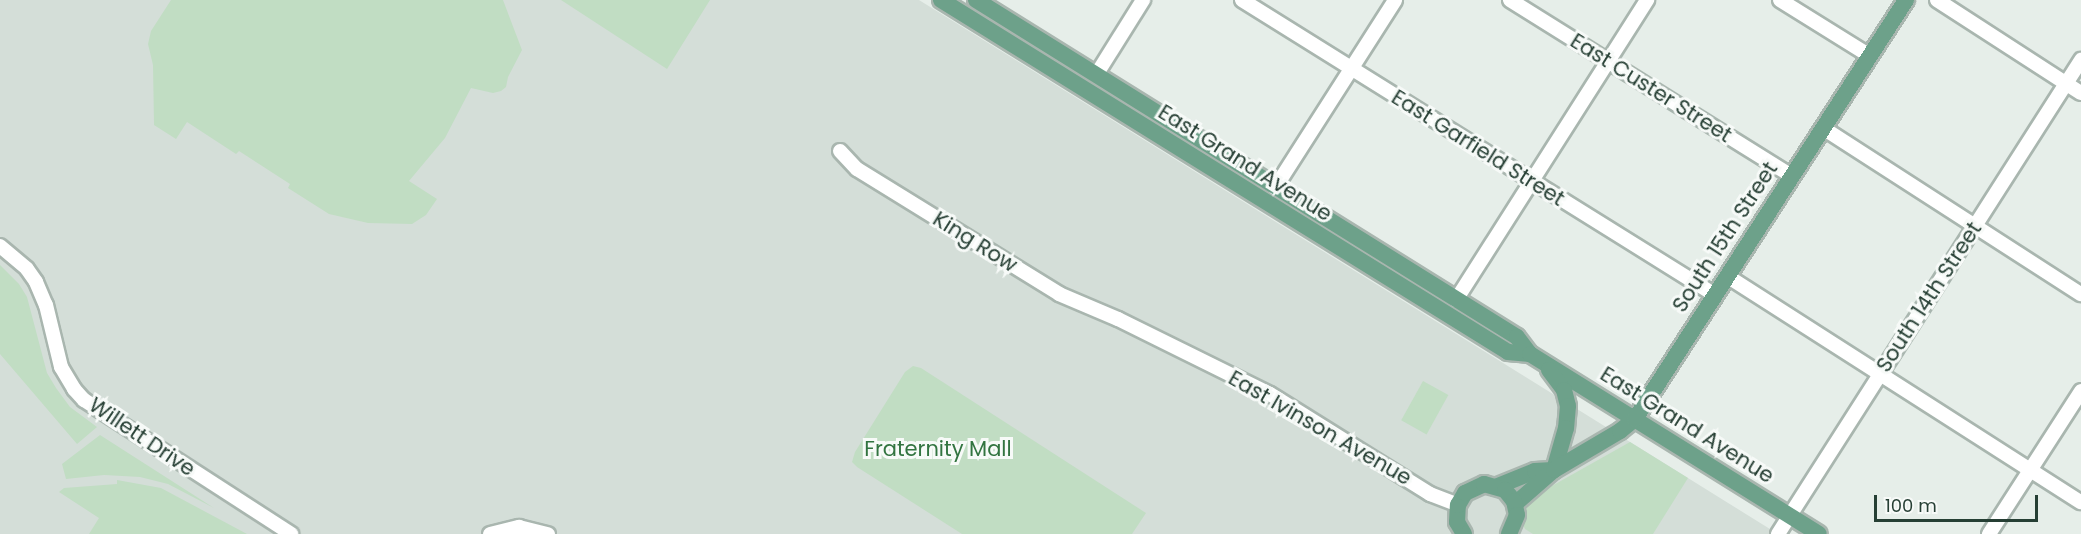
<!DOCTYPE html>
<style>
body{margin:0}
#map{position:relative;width:2081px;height:534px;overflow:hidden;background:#e6eee9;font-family:Poppins,sans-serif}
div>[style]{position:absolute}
.built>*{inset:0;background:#d4ded8}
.green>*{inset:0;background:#c1ddc3;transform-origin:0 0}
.roads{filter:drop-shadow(2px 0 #a9b6af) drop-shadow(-2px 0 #a9b6af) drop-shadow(0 2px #a9b6af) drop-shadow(0 -2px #a9b6af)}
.minor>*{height:14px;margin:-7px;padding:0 7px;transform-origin:7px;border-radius:7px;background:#fff}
.major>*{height:16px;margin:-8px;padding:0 8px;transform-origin:8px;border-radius:8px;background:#6da18a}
span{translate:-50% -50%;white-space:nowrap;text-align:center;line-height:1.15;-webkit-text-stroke:6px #f7faf8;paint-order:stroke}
.street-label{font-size:21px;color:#263f34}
.park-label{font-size:21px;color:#327440}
.scale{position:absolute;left:1874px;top:495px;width:164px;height:27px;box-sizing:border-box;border:3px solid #263f34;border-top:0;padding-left:8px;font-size:18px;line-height:21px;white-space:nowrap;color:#263f34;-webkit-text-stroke:4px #f7faf8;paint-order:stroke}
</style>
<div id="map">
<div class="built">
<div style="clip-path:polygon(0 0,919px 0,1778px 534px,543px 534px,531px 528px,490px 534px,0 534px)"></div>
</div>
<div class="green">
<div style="clip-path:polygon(171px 0,503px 0,522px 50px,508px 77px,506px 87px,501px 91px,493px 93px,471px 88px,445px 138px,409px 181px,437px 199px,426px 215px,412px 224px,368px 223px,329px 214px,288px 188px,290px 184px,239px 151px,236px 154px,187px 122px,176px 139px,154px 125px,153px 65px,148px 44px,151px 31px)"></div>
<div style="clip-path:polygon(561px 0,710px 0,667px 69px)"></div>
<div style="clip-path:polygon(0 265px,19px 284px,27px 297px,47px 373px,56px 388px,70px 407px,97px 427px,77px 444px,0 354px)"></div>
<div style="clip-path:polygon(913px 366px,921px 368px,1146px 513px,1132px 534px,962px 534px,857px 467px,852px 462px,855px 452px,905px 372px)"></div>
<div style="left:1423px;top:381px;width:29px;height:45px;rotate:29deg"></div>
<div style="clip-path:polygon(100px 435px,214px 508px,168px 484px,140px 477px,104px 475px,66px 479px,62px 464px)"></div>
<div style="clip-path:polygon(1630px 442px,1688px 478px,1653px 534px,1533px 534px,1525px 529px,1521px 521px,1522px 512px,1534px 496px)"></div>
<div style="clip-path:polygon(117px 480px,161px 488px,247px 534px,89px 534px,99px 518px,59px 492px,64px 488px,117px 484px)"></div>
</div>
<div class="roads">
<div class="minor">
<div style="left:1242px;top:0;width:557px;rotate:31.95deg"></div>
<div style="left:1510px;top:0;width:332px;rotate:32deg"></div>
<div style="left:1780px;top:0;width:106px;rotate:31.9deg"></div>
<div style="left:1937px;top:0;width:171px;rotate:32.9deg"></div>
<div style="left:1096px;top:75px;width:89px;rotate:-57.9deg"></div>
<div style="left:1823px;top:128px;width:307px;rotate:32.8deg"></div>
<div style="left:840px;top:151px;width:25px;rotate:47deg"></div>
<div style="left:857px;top:169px;width:238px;rotate:31.7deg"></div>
<div style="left:1059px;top:294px;width:64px;rotate:23deg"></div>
<div style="left:1118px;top:319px;width:169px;rotate:26.3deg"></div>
<div style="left:1270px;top:394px;width:189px;rotate:32deg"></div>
<div style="left:1430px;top:494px;width:30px;rotate:21deg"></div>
<div style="left:1275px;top:188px;width:223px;rotate:-57.4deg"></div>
<div style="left:0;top:246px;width:35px;rotate:40deg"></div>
<div style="left:27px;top:269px;width:16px;rotate:55deg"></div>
<div style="left:36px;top:282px;width:25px;rotate:67deg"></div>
<div style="left:46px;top:305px;width:64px;rotate:76.4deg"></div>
<div style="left:61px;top:367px;width:26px;rotate:59deg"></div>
<div style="left:74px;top:389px;width:15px;rotate:48deg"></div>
<div style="left:84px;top:400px;width:247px;rotate:32.9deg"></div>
<div style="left:1727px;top:276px;width:420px;rotate:32.6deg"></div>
<div style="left:1456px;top:300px;width:356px;rotate:-57.5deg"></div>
<div style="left:490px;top:534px;width:30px;rotate:-14deg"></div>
<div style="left:519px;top:527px;width:30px;rotate:14deg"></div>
<div style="left:1778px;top:534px;width:563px;rotate:-57.41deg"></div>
<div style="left:1989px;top:534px;width:170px;rotate:-57.2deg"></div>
</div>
<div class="major">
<div style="left:941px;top:0;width:667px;rotate:31.83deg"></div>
<div style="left:1508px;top:352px;width:22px;rotate:5deg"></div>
<div style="left:976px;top:0;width:637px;rotate:31.92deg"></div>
<div style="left:1517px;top:337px;width:21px;rotate:53deg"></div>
<div style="left:1530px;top:354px;width:340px;rotate:31.9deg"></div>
<div style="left:1549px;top:370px;width:25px;rotate:53deg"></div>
<div style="left:1564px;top:390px;width:16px;rotate:76deg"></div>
<div style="left:1568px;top:406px;width:22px;rotate:95deg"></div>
<div style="left:1566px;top:428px;width:44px;rotate:105.9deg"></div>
<div style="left:1498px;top:486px;width:40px;rotate:-22deg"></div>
<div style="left:1535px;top:471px;width:18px;rotate:-3deg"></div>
<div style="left:1515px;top:504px;width:52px;rotate:-41.1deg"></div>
<div style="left:1554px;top:470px;width:77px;rotate:-30.6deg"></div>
<div style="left:1620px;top:431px;width:19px;rotate:-39deg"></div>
<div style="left:1635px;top:419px;width:499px;rotate:-57.1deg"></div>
<div style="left:1464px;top:534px;width:14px;rotate:-120deg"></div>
<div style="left:1457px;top:522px;width:17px;rotate:-87deg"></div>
<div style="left:1458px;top:505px;width:14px;rotate:-60deg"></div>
<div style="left:1465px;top:493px;width:21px;rotate:-25deg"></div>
<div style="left:1484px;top:484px;width:22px;rotate:16deg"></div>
<div style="left:1505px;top:490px;width:14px;rotate:51deg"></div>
<div style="left:1514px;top:501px;width:14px;rotate:78deg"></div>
<div style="left:1517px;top:515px;width:21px;rotate:113deg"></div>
</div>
</div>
<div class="street-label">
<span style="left:1651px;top:88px;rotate:32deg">East Custer Street</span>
<span style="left:1478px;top:148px;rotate:32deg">East Garfield Street</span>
<span style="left:1245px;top:163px;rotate:32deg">East Grand Avenue</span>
<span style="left:1725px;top:237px;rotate:-57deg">South 15th Street</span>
<span style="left:975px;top:242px;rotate:32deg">King Row</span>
<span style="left:1929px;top:297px;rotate:-57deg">South 14th Street</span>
<span style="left:1687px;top:425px;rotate:32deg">East Grand Avenue</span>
<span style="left:1320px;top:428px;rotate:30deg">East Ivinson Avenue</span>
<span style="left:142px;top:437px;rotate:34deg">Willett Drive</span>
</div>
<div class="park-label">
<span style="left:938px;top:449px">Fraternity Mall</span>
</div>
<div class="scale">100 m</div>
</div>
